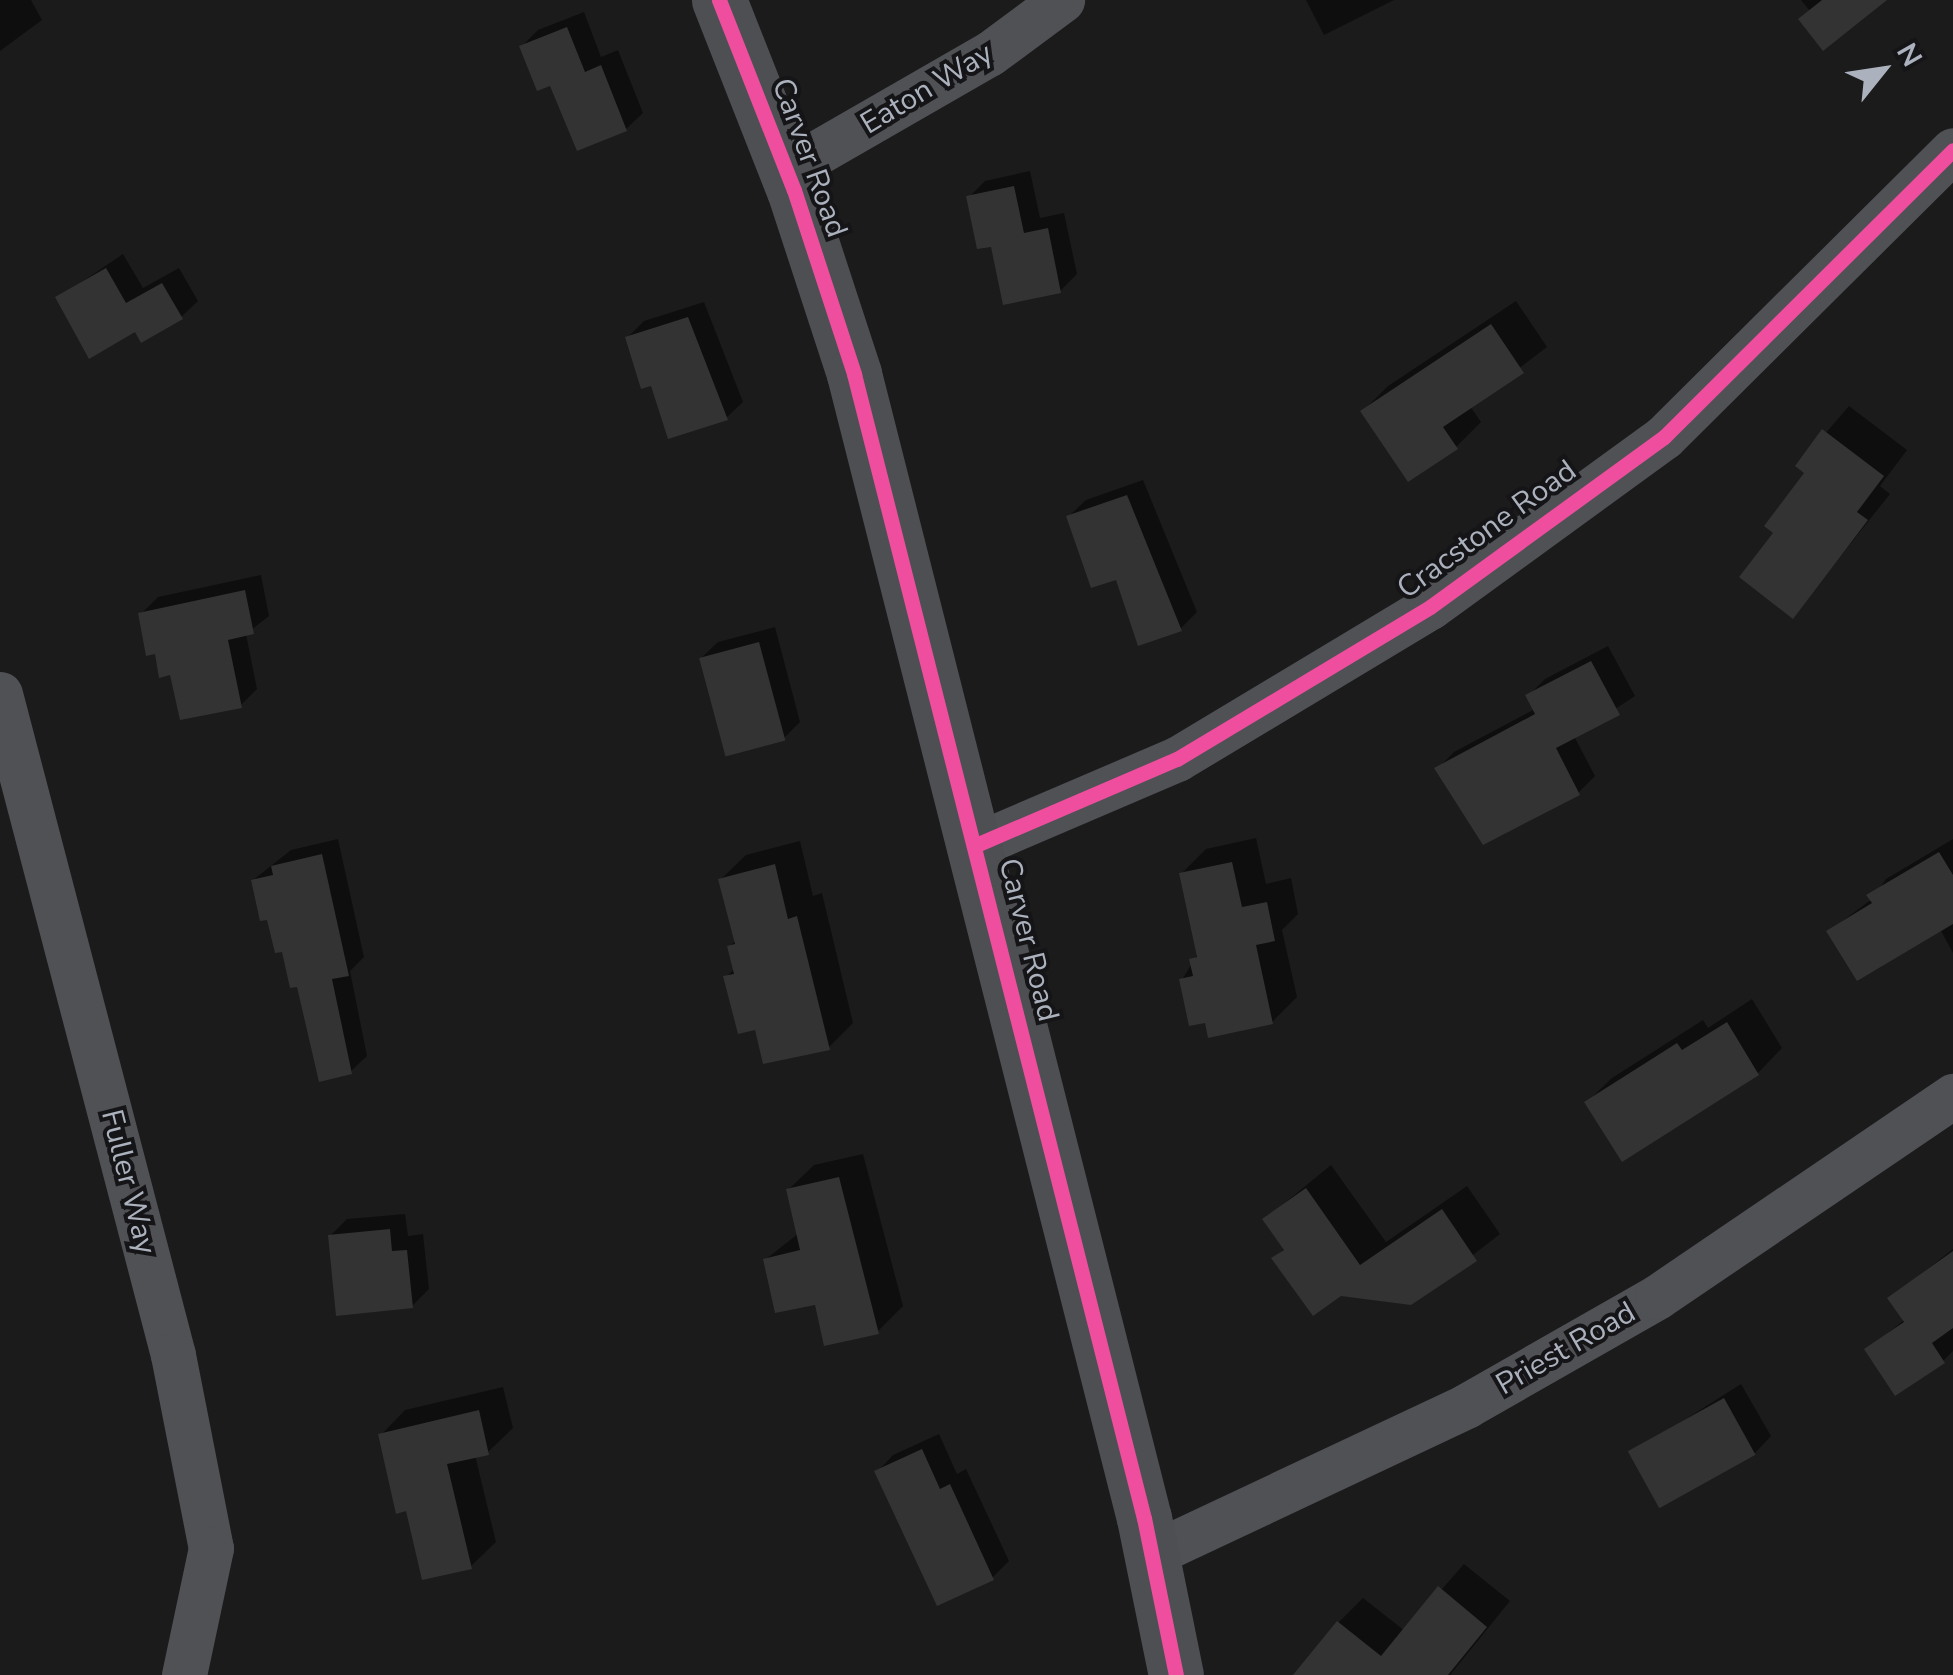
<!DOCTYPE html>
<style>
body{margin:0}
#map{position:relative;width:1953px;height:1675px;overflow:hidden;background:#1b1b1c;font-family:"Nunito Sans",sans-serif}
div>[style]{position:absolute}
.shadow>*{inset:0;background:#0007}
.building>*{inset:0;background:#333334;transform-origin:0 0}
.street>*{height:45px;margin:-22.5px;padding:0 22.5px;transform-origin:22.5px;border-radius:22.5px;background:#4f5155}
.secondary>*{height:55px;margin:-27.5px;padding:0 27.5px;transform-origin:27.5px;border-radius:27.5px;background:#4e4f53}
.cycleway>*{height:15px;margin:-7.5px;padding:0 7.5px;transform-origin:7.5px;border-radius:7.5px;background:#ef4d9e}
span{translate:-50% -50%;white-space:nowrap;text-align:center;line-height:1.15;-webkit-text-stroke:8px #151518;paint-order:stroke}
.street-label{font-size:30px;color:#acb2bd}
.north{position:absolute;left:1833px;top:20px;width:100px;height:100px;-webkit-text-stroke:8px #151518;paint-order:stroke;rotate:60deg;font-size:28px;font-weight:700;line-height:40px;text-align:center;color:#acb2bd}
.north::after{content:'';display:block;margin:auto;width:35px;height:45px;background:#acb2bd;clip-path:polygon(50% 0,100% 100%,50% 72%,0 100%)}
</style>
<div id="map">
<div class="shadow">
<div style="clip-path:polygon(0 0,31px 0,42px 20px,0 51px)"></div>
<div style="clip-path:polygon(1306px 0,1394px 0,1324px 35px)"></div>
<div style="clip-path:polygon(1801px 0,1883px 0,1810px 11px)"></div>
<div style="clip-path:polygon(584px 12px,601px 57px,618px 50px,643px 113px,626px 129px,522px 46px,538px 30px)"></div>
<div style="clip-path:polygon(1030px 171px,1040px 218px,1064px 213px,1077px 274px,1060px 291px,993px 244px,969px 197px,985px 181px)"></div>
<div style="clip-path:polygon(123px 254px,143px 288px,179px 268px,198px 301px,181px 317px,136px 329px,58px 298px)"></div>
<div style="clip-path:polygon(1516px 301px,1547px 347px,1470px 406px,1481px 422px,1456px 447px,1363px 411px,1388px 386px)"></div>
<div style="clip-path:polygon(704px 302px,743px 402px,726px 418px,652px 383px,627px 338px,644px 321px)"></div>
<div style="clip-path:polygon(1849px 406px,1907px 450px,1880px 486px,1890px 494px,1793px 616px,1776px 533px,1808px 472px,1798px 465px)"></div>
<div style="clip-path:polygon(1143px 480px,1197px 612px,1180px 629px,1117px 577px,1069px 516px,1086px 500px)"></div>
<div style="clip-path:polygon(261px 575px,269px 616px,246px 634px,257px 689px,241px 705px,172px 672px,141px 614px,158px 597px)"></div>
<div style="clip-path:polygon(775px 627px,800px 722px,783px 739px,701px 658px,718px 642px)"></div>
<div style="clip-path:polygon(1608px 646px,1635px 696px,1574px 736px,1595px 776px,1579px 792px,1438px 768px,1454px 752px,1535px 709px,1528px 696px,1545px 679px)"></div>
<div style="clip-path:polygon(1256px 838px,1266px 884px,1291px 878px,1298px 914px,1282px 930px,1297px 997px,1272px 1022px,1207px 1020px,1182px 980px,1198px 953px,1181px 874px,1206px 849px)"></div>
<div style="clip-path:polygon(338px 839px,364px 957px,350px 971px,367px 1056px,350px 1072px,299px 984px,253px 880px,291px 850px)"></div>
<div style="clip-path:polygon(1953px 839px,1953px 953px,1940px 929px,1829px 931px,1872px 899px,1886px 879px)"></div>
<div style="clip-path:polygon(800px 841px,813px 896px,822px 893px,853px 1023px,829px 1047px,757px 1027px,726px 977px,735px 968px,730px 946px,736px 940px,721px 879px,746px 855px)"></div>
<div style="clip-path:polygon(1752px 999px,1782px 1048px,1758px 1073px,1623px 1159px,1587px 1102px,1612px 1078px,1703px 1020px,1708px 1028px)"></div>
<div style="clip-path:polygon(863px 1154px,903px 1306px,878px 1331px,817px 1302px,766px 1259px,799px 1233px,789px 1189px,814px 1165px)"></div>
<div style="clip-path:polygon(1331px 1165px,1386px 1242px,1467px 1186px,1500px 1234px,1411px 1303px,1274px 1259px,1285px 1248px,1265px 1219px)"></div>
<div style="clip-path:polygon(405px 1214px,408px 1236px,423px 1234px,429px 1289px,412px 1306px,330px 1236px,347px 1219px)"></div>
<div style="clip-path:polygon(1953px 1249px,1953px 1351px,1943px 1361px,1868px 1350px,1905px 1319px,1891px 1298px)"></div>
<div style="clip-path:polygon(1741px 1384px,1771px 1436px,1755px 1453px,1632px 1453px)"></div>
<div style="clip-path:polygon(503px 1387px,513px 1428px,488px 1452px,475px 1455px,496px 1542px,471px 1566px,408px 1508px,381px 1435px,405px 1410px)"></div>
<div style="clip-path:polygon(939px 1434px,957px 1474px,966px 1469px,1009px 1561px,992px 1578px,877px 1472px,893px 1455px)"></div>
<div style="clip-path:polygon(1464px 1564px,1510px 1601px,1450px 1675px,1317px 1675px,1339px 1622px,1363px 1598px,1405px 1631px)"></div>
</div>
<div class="building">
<div style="clip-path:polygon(1822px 0,1887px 0,1823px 51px,1798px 19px)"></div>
<div style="clip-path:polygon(567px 27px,585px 72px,601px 65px,627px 131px,577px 151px,550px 86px,537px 91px,519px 46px)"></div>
<div style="clip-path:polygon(1014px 186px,1024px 233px,1048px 228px,1061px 293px,1003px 305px,991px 247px,977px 249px,966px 196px)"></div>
<div style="clip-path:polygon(106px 268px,126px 303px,162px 283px,183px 319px,141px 343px,135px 332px,89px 359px,55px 297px)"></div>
<div style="clip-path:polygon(688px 317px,728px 420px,668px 439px,651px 386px,641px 389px,625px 337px)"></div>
<div style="clip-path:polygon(1491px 324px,1524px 373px,1443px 427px,1458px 449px,1408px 482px,1360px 411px)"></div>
<div style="clip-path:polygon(1822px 429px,1884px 476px,1857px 512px,1868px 520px,1793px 619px,1739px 577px,1773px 533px,1764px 526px,1804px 473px,1795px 466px)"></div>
<div style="clip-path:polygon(1127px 495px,1182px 631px,1138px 646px,1116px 580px,1091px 588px,1066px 516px)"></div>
<div style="clip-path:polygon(245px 590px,254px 634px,228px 640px,242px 708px,180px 720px,170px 675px,159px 678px,155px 654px,146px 656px,138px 613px)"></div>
<div style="left:759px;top:642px;width:102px;height:62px;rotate:75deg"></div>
<div style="clip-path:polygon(1591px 661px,1620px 715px,1556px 748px,1580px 795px,1483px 845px,1434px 768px,1535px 714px,1525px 695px)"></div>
<div style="clip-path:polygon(1939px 852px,1953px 875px,1953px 924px,1857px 981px,1826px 931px,1872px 903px,1866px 895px)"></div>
<div style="clip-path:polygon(322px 854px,349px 976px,332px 979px,352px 1074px,319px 1082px,297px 987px,290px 988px,282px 952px,275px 953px,267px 920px,260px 921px,251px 880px,273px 875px,271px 866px)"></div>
<div style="clip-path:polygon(1232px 862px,1242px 907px,1267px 902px,1275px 941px,1256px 945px,1273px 1024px,1208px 1038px,1205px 1023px,1189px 1026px,1179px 979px,1193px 976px,1189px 959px,1197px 957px,1179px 873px)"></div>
<div style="clip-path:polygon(775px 864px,788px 919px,797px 916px,830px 1050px,763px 1064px,755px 1030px,738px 1034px,723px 976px,734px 974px,727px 946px,735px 944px,718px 879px)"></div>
<div style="clip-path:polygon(1727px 1022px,1759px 1075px,1622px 1162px,1584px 1102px,1677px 1043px,1682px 1050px)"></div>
<div style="clip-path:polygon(839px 1177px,879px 1334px,824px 1346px,815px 1305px,775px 1313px,763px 1259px,800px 1250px,786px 1189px)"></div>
<div style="clip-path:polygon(1306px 1188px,1360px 1265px,1442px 1209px,1477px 1261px,1411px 1305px,1341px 1296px,1313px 1316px,1271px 1258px,1284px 1250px,1262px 1219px)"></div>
<div style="clip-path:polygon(390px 1229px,392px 1251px,407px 1250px,413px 1308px,336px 1316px,328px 1235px)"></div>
<div style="clip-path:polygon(1953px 1251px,1953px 1328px,1932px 1343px,1945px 1363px,1895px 1396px,1864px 1349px,1904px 1322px,1887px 1298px)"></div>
<div style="left:1724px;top:1398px;width:65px;height:110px;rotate:61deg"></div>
<div style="clip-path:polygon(479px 1410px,489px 1455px,447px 1464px,472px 1569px,422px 1580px,406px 1511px,396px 1514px,378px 1434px)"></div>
<div style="clip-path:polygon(922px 1449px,940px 1489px,950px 1484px,994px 1580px,937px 1606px,874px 1471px)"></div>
<div style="clip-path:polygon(1438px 1586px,1487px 1627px,1448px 1675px,1293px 1675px,1337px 1621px,1381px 1656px)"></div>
</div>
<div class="street">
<div style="left:787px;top:170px;width:233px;rotate:-29.9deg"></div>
<div style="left:989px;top:54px;width:91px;rotate:-36.5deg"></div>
<div style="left:0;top:694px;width:683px;rotate:75.33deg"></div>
<div style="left:173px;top:1355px;width:197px;rotate:78.9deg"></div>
<div style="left:211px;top:1548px;width:130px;rotate:102deg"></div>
<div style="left:976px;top:845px;width:219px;rotate:-23.2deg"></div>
<div style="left:1177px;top:759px;width:295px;rotate:-31deg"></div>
<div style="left:1430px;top:607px;width:289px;rotate:-36deg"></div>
<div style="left:1664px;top:437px;width:407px;rotate:-44.8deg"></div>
<div style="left:1152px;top:1554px;width:347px;rotate:-25.2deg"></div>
<div style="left:1466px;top:1406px;width:220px;rotate:-29.7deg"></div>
<div style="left:1657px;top:1297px;width:358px;rotate:-34.2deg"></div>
</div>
<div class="secondary">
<div style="left:719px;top:0;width:204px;rotate:68.5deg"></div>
<div style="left:794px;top:190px;width:194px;rotate:71.9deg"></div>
<div style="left:854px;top:374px;width:1180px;rotate:75.78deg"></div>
<div style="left:1144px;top:1518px;width:160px;rotate:78.5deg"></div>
</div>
<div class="cycleway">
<div style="left:719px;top:0;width:204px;rotate:68.5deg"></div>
<div style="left:794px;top:190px;width:194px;rotate:71.9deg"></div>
<div style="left:854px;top:374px;width:1180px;rotate:75.78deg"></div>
<div style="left:1144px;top:1518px;width:160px;rotate:78.5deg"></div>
<div style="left:976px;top:845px;width:219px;rotate:-23.2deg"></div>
<div style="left:1177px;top:759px;width:295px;rotate:-31deg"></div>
<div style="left:1430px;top:607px;width:289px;rotate:-36deg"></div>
<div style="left:1664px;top:437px;width:407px;rotate:-44.8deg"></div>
</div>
<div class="street-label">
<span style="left:927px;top:89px;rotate:-31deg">Eaton Way</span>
<span style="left:809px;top:158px;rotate:70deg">Carver Road</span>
<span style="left:1487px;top:530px;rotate:-36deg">Cracstone Road</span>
<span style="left:1028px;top:940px;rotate:76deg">Carver Road</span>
<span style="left:128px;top:1182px;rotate:76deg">Fuller Way</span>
<span style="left:1566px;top:1349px;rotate:-30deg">Priest Road</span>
</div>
<div class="north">N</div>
</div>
